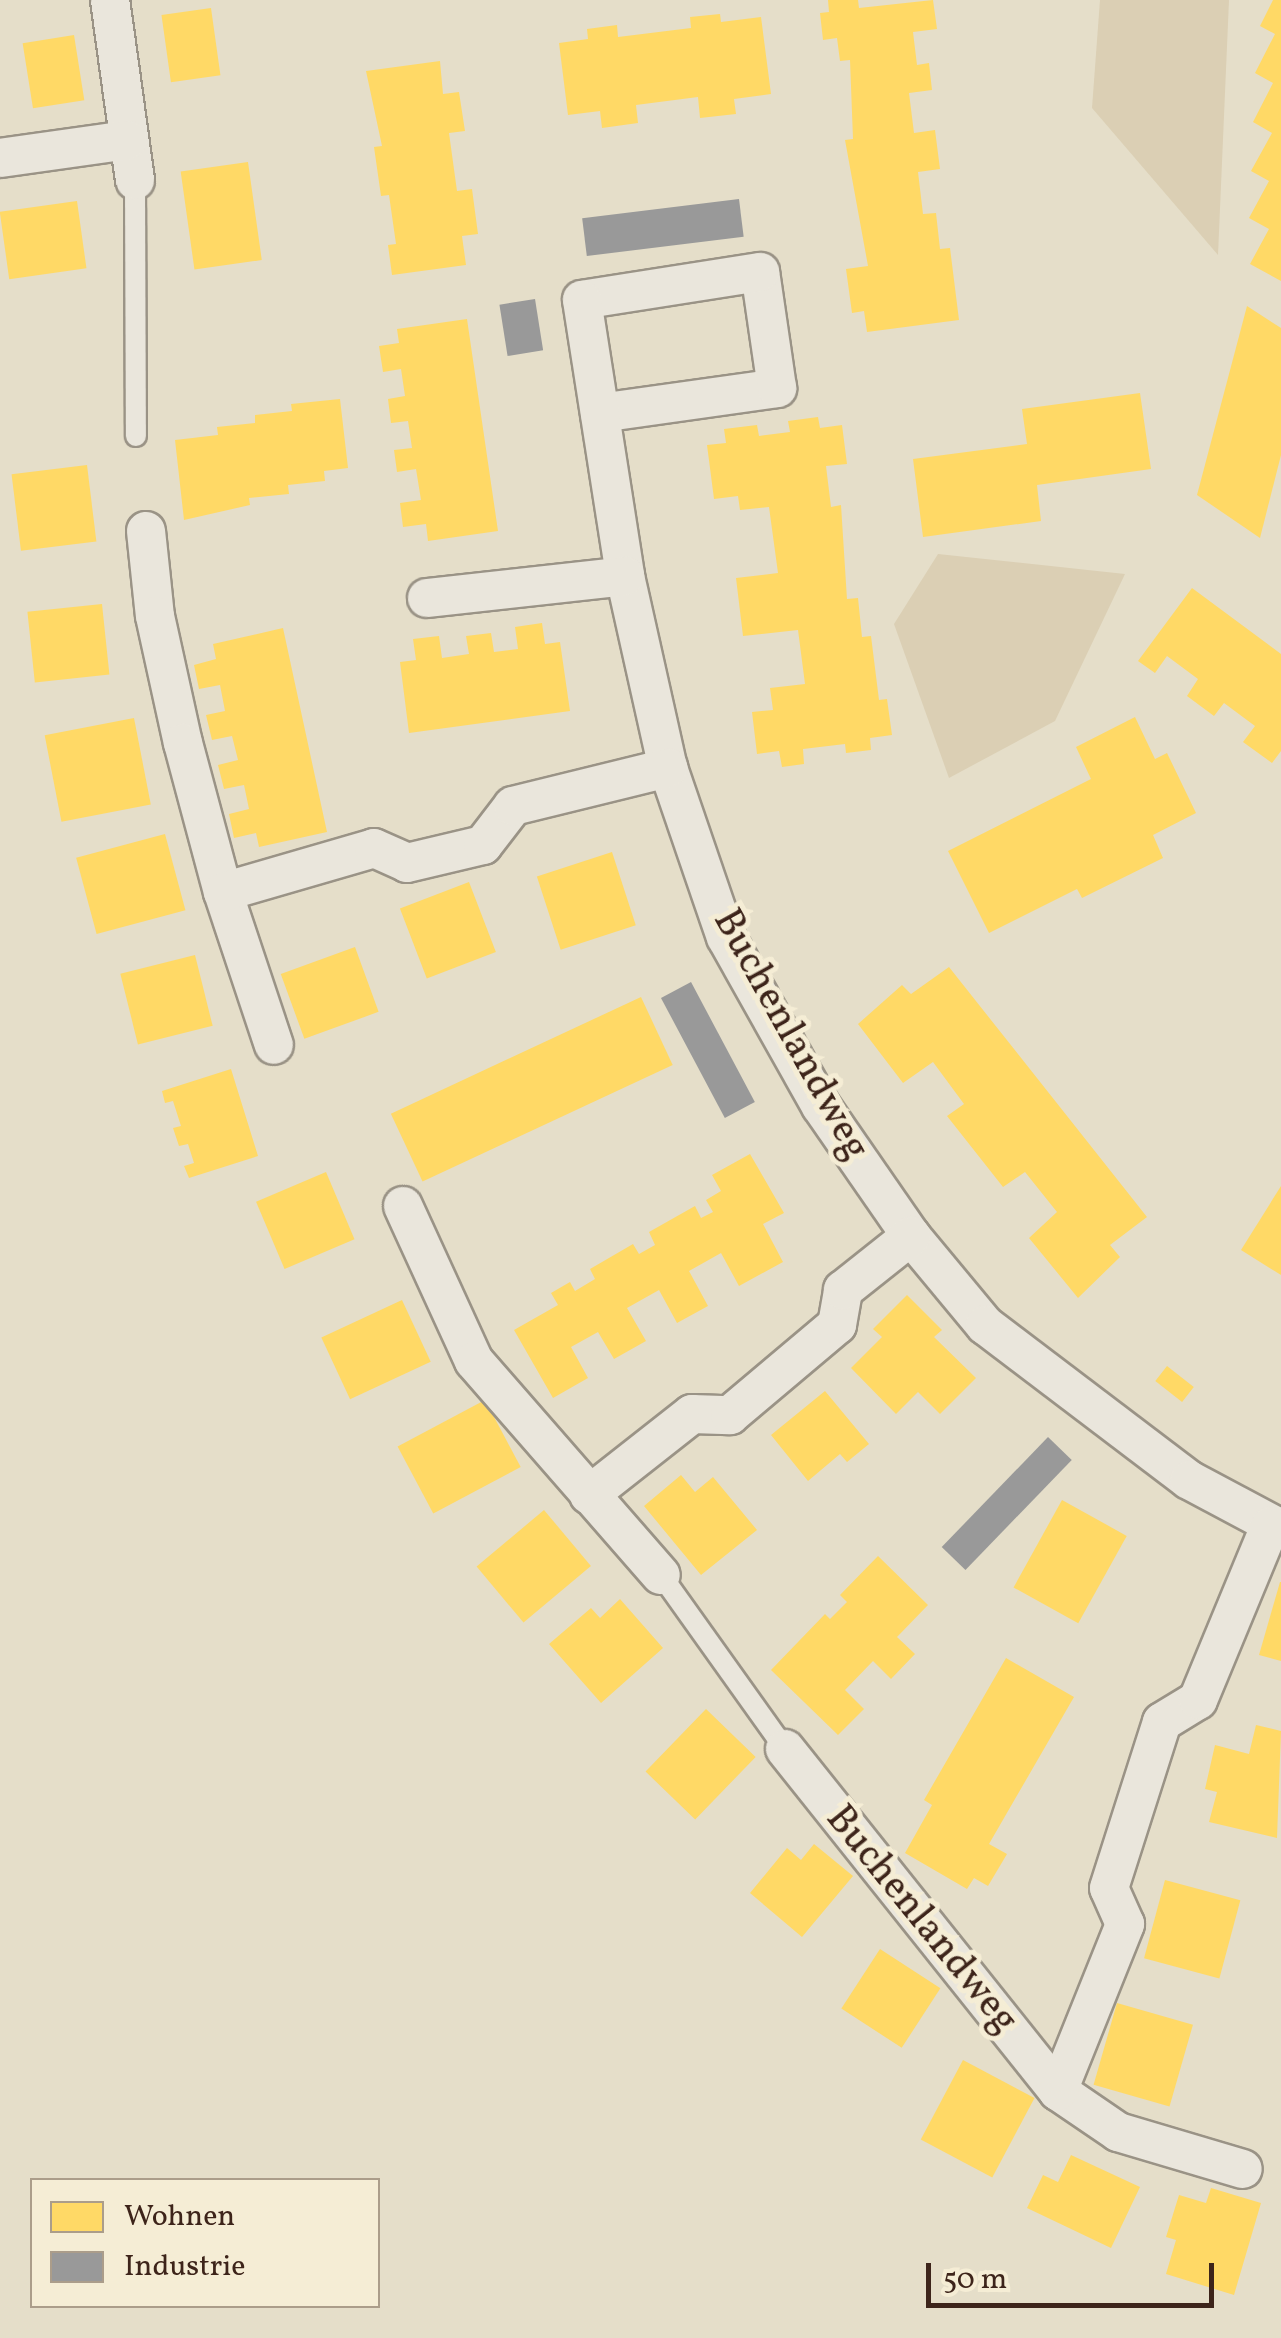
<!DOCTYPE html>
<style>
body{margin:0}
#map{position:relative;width:1281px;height:2338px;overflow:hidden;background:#e5dec9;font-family:Vollkorn,serif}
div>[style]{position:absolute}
.green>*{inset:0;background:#dbcfb4}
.homes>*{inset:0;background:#ffd966;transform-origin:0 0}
.industry>*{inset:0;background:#999;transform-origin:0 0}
.roads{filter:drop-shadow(2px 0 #9a9386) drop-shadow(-2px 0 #9a9386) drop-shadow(0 2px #9a9386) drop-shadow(0 -2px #9a9386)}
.lane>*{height:20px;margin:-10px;padding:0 10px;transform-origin:10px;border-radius:10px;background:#eae6dc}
.street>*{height:38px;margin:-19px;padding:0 19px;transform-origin:19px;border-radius:19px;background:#eae6dc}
span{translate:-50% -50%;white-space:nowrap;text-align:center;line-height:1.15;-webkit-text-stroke:10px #f5edd5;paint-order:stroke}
.street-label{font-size:40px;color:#3d241a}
.legend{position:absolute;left:30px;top:2178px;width:350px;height:130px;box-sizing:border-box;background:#f5edd5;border:2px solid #ab9d8a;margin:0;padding:12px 18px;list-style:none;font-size:30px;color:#3d241a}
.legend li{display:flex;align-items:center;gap:20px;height:50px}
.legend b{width:50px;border:2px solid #ab9d8a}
.scale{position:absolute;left:926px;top:2263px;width:288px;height:45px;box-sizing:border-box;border:5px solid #3d241a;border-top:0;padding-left:12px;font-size:30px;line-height:35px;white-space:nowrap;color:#3d241a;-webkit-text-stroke:8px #f5edd5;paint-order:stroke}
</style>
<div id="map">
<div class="green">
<div style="clip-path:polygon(1100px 0,1229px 0,1218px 255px,1092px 108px)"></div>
<div style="clip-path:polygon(938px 554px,1125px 574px,1055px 721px,949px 778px,894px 624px)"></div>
</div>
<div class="homes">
<div style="clip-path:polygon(828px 0,858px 0,859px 8px,933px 0,937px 29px,913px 32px,917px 65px,929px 63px,932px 90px,909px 93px,914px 133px,935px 130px,940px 169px,918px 172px,923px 214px,936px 213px,940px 249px,950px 248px,959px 320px,867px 332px,864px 311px,852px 313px,846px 269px,868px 266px,845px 140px,853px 139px,850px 60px,840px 61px,837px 38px,823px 40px,820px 13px,829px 12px)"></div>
<div style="clip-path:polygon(1273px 0,1281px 0,1281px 281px,1250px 264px,1269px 229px,1249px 218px,1269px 181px,1251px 171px,1272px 133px,1253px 122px,1273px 83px,1255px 73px,1275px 34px,1260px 26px)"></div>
<div style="left:211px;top:8px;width:68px;height:50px;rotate:82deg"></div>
<div style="clip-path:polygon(720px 14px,721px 22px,761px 17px,771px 94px,734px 99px,736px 114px,700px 118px,698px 97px,636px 105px,638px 123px,602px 128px,600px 111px,568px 115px,559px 43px,588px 39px,587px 29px,617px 25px,618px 37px,691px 28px,690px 17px)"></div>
<div style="left:74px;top:35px;width:66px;height:52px;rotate:81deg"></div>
<div style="clip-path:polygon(440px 61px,443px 94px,459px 92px,465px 131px,449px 133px,457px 191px,472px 189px,478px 234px,462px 236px,466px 265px,392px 275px,388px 245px,396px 244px,389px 195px,381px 196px,374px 147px,382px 146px,366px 71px)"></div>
<div style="left:248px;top:162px;width:99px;height:68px;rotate:82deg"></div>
<div style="left:77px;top:201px;width:68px;height:78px;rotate:82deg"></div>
<div style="clip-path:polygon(1247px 306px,1281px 328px,1281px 455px,1260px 538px,1197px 495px)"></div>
<div style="clip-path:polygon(467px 319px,498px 531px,428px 541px,426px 524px,403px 527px,400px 503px,421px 500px,416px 469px,397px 472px,394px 450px,412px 448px,408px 421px,391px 423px,388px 399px,405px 396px,401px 369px,383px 372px,379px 346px,399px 343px,397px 329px)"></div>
<div style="clip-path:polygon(1140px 393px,1151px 469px,1037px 485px,1041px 521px,923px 537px,913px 459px,1027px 444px,1022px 409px)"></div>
<div style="clip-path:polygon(340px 399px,348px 468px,324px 471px,325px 481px,288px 485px,289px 494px,249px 498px,250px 505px,184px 520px,175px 440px,218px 435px,217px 427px,255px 423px,255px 415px,292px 411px,291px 404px)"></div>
<div style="clip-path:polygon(818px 417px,820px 428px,842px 425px,847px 464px,826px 466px,831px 507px,841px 505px,847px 599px,858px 598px,862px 637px,871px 636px,879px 700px,887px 699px,892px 735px,870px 738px,871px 750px,846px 753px,845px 744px,803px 749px,804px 764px,782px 767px,779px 751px,757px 754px,752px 712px,773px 710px,770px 688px,805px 684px,798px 630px,743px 636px,736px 578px,778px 573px,769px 507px,740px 510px,738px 496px,714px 499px,707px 445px,726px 443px,724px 429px,757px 425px,759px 436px,790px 432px,788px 421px)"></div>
<div style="left:87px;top:465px;width:77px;height:76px;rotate:83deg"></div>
<div style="clip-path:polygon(1192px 588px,1281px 654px,1281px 751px,1272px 763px,1243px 742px,1255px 726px,1224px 703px,1214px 716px,1187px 696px,1198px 679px,1167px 656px,1155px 673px,1138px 661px)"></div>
<div style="left:102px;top:604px;width:71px;height:75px;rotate:84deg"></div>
<div style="clip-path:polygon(542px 623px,545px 644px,560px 642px,570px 711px,409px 733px,400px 662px,416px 660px,413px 639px,439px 636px,442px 658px,469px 654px,466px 636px,491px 633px,494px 652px,518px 649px,515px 627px)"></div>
<div style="clip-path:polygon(283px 628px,327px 832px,259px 847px,256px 833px,234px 838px,229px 814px,249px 809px,244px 785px,224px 789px,218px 765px,238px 760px,232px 736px,212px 740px,206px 715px,225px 711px,220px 685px,199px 689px,194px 665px,216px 659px,213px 644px)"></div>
<div style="clip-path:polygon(1135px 717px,1155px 759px,1167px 753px,1196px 813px,1153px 835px,1163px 858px,1082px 898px,1077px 889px,989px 933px,948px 851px,1091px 779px,1076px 747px)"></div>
<div style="left:134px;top:718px;width:88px;height:91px;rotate:79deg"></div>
<div style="left:165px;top:834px;width:79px;height:92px;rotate:75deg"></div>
<div style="left:612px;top:852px;width:77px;height:79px;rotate:72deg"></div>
<div style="left:469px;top:882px;width:75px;height:74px;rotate:69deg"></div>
<div style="left:355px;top:947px;width:69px;height:79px;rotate:70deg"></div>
<div style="left:195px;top:955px;width:73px;height:77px;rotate:76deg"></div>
<div style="clip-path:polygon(949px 967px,1147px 1217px,1110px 1245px,1120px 1257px,1078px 1298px,1029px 1238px,1057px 1212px,1025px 1172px,1003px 1187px,947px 1116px,964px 1104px,933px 1062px,903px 1083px,858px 1024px,902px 985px,911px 994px)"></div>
<div style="left:641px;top:997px;width:75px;height:276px;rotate:65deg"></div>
<div style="clip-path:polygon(231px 1069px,258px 1156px,189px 1178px,184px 1166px,194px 1163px,188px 1144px,179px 1146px,173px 1128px,181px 1126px,173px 1101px,165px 1103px,162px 1091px)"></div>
<div style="clip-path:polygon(750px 1154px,784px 1213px,763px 1224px,783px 1262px,739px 1286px,721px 1253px,689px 1271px,708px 1306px,677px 1323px,659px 1290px,627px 1308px,646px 1341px,614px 1359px,598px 1332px,571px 1347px,588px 1378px,553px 1398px,514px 1330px,558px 1305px,551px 1293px,570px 1282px,575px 1291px,595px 1279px,590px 1269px,633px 1244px,639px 1254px,655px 1245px,649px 1232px,695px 1206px,701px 1218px,713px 1212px,706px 1200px,721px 1191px,712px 1175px)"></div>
<div style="left:326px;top:1172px;width:73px;height:76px;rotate:67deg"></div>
<div style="clip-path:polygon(1281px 1186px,1281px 1275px,1241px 1250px)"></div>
<div style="clip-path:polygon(907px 1295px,942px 1330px,934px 1337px,976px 1378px,940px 1414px,918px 1392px,896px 1414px,851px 1368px,882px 1337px,873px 1329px)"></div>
<div style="left:402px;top:1300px;width:68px;height:89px;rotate:65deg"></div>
<div style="left:1167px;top:1366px;width:34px;height:19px;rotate:38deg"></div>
<div style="clip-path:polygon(825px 1391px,869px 1444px,847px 1462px,840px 1454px,808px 1481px,771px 1435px)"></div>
<div style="left:485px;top:1400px;width:76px;height:99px;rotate:62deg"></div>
<div style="clip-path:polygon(681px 1475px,695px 1492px,713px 1477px,757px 1530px,701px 1575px,644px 1506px)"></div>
<div style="left:1062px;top:1500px;width:74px;height:100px;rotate:29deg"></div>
<div style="left:544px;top:1510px;width:73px;height:88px;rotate:50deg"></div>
<div style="clip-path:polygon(878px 1556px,928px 1605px,897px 1637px,915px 1654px,891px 1679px,873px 1661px,845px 1690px,864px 1709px,838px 1735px,771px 1670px,825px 1614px,830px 1619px,847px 1602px,840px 1595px)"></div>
<div style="clip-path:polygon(1280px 1582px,1281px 1582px,1281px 1661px,1259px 1655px)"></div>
<div style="clip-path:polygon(620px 1599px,663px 1648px,601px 1703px,549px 1644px,591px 1608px,600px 1618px)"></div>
<div style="clip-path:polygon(1006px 1658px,1074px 1697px,989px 1844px,1007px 1854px,988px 1886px,974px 1878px,967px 1889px,905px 1853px,932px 1805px,924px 1800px)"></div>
<div style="left:706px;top:1709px;width:69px;height:87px;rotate:44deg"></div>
<div style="clip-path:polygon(1256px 1725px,1281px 1731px,1277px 1838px,1209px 1822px,1217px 1792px,1205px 1789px,1215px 1745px,1249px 1754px)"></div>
<div style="clip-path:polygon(814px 1844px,853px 1876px,802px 1937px,750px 1893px,787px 1848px,801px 1860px)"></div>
<div style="left:1165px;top:1880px;width:78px;height:81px;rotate:15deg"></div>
<div style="left:880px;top:1949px;width:72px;height:71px;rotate:33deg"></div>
<div style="left:1117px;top:2003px;width:79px;height:85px;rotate:16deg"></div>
<div style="left:963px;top:2060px;width:81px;height:90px;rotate:28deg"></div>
<div style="clip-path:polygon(1071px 2155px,1140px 2187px,1111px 2248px,1027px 2208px,1043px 2175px,1058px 2182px)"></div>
<div style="clip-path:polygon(1211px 2188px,1261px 2203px,1234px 2295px,1166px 2274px,1176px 2240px,1166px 2237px,1179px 2195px,1206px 2203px)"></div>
</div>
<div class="industry">
<div style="left:739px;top:199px;width:38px;height:158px;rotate:83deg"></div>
<div style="left:535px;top:299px;width:52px;height:36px;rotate:81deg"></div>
<div style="left:691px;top:982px;width:136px;height:34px;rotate:62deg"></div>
<div style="left:1048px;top:1437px;width:33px;height:153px;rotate:44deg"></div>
</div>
<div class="roads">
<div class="lane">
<div style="left:135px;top:180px;width:256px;rotate:89.8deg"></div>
<div style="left:661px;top:1575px;width:214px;rotate:54.5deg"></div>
</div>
<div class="street">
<div style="left:110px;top:0;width:182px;rotate:82.1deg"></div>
<div style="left:0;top:158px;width:129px;rotate:-8deg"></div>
<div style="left:600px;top:413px;width:179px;rotate:-8deg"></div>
<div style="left:777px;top:388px;width:117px;rotate:-98.3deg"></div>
<div style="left:760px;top:272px;width:180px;rotate:171.1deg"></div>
<div style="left:582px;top:300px;width:279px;rotate:81.1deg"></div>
<div style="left:625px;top:576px;width:197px;rotate:77.4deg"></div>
<div style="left:668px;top:768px;width:179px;rotate:71.1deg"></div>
<div style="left:726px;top:937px;width:194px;rotate:60.7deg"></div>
<div style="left:821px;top:1106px;width:158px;rotate:55.3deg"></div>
<div style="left:911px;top:1236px;width:116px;rotate:50.3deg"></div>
<div style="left:985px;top:1325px;width:256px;rotate:37.2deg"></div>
<div style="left:1189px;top:1480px;width:104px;rotate:28deg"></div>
<div style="left:146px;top:531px;width:85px;rotate:84deg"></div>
<div style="left:155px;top:616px;width:130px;rotate:77.6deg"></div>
<div style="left:183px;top:743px;width:154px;rotate:75deg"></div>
<div style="left:223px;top:892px;width:161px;rotate:71.6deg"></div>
<div style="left:427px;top:598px;width:199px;rotate:-6.3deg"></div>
<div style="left:223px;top:892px;width:157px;rotate:-16.2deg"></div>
<div style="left:374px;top:848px;width:36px;rotate:24deg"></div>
<div style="left:407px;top:863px;width:78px;rotate:-13.3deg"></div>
<div style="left:483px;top:845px;width:49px;rotate:-52.4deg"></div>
<div style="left:513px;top:806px;width:160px;rotate:-13.8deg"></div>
<div style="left:403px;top:1206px;width:170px;rotate:65.4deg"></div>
<div style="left:474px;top:1361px;width:284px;rotate:48.9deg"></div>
<div style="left:589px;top:1495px;width:131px;rotate:-38.2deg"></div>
<div style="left:692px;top:1414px;width:38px;rotate:2deg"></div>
<div style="left:730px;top:1415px;width:140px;rotate:-40.1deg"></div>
<div style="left:837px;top:1325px;width:36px;rotate:-80deg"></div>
<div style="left:843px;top:1290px;width:87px;rotate:-38.5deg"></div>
<div style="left:785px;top:1749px;width:438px;rotate:51.4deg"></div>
<div style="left:1058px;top:2091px;width:73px;rotate:34.3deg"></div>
<div style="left:1118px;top:2132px;width:130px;rotate:16.5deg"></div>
<div style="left:1058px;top:2091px;width:180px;rotate:-68.1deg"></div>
<div style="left:1125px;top:1924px;width:39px;rotate:-114deg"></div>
<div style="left:1109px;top:1888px;width:174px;rotate:-72.3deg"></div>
<div style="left:1162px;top:1722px;width:42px;rotate:-31.4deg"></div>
<div style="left:1198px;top:1700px;width:188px;rotate:-67.5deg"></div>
</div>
</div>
<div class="street-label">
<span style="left:790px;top:1035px;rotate:61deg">Buchenlandweg</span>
<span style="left:921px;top:1920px;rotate:51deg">Buchenlandweg</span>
</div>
<ul class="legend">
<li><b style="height:28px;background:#ffd966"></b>Wohnen</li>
<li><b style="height:28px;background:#999"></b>Industrie</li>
</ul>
<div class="scale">50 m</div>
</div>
